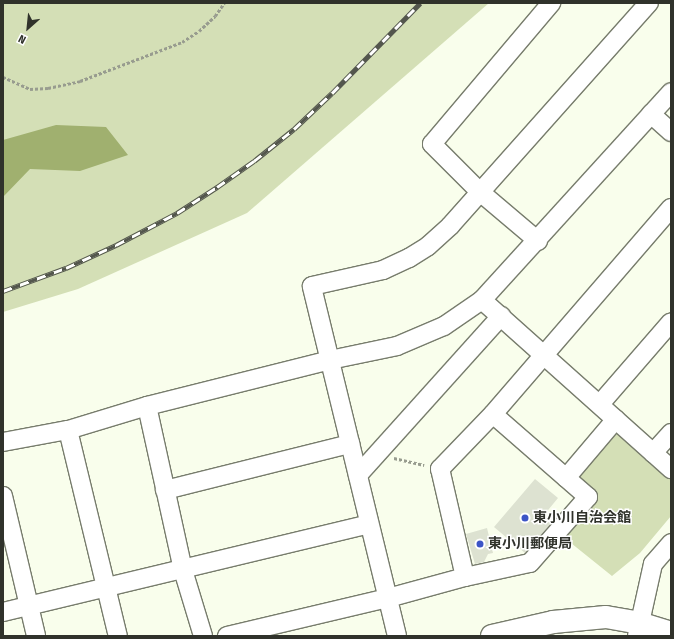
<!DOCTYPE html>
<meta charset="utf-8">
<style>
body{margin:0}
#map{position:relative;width:674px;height:639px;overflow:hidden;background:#f9feec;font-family:"Fira Sans Condensed","Noto Sans JP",sans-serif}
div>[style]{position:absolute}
.green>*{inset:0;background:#d4dfb6}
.water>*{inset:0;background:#a0b06f}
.building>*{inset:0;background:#dde2d1}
.path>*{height:2.5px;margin-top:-1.25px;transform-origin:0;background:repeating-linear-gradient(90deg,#989c8f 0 3px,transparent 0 5px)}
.roads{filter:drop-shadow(1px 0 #777c6c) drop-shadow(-1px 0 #777c6c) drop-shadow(0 1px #777c6c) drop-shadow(0 -1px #777c6c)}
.street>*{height:18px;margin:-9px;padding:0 9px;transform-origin:9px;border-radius:9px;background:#fff}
.secondary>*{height:22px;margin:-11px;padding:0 11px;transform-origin:11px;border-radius:11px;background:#fff}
.rail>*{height:4.5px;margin-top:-2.25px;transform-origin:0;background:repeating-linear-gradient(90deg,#fff 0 9px,#53564d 0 18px);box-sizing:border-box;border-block:1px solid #53564d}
.dots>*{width:11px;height:11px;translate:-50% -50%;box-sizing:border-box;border:2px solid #fff;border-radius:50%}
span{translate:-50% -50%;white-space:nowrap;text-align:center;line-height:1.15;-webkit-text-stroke:3px #fff;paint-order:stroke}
.poi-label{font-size:14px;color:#30322b;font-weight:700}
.left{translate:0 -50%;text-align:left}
.frame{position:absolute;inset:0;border:4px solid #30322b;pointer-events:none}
.north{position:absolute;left:8px;top:8px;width:40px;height:40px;-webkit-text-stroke:3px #fff;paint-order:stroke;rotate:207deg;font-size:11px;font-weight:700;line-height:16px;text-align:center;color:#30322b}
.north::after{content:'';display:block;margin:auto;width:14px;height:18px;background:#30322b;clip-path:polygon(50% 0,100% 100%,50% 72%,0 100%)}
</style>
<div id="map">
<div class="green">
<div style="clip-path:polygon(3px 3px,489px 3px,247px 213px,78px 289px,3px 312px)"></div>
<div style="clip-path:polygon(617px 429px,671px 479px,671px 516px,640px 553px,612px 576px,561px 535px,596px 497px,574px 477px)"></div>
</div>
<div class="water">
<div style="clip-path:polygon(56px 125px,106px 127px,128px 155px,80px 171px,30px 169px,3px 197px,3px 140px)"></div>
</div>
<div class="building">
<div style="clip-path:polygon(535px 479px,558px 498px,544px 515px,552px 522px,525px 553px,494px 527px)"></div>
<div style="clip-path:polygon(487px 528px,493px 553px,488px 554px,484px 562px,475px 564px,466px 534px)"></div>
</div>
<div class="path">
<div style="left:3px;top:77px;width:30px;rotate:24deg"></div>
<div style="left:30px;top:89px;width:18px;rotate:-3deg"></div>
<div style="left:48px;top:88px;width:33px;rotate:-12deg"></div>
<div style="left:80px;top:81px;width:109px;rotate:-20.9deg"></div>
<div style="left:182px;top:42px;width:20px;rotate:-33deg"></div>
<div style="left:199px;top:31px;width:22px;rotate:-43deg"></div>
<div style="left:215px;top:16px;width:16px;rotate:-55deg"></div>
<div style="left:394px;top:458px;width:31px;rotate:13deg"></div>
</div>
<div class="roads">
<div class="street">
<div style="left:651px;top:114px;width:27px;rotate:42deg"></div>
<div style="left:538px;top:241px;width:76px;rotate:-139.8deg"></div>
<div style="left:480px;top:192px;width:68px;rotate:-135deg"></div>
<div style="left:432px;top:144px;width:185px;rotate:-49.8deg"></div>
<div style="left:482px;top:300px;width:254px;rotate:41.8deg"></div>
<div style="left:600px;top:404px;width:108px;rotate:-49.1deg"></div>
<div style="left:147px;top:406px;width:168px;rotate:77.6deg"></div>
<div style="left:183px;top:570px;width:69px;rotate:73.1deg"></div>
<div style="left:68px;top:430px;width:212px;rotate:76.4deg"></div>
<div style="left:3px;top:442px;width:66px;rotate:-10.5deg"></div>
<div style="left:68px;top:430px;width:83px;rotate:-16.9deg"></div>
<div style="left:147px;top:406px;width:189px;rotate:-14.1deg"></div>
<div style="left:330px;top:360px;width:68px;rotate:-11.8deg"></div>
<div style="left:397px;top:346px;width:51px;rotate:-23.1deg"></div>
<div style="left:444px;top:326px;width:46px;rotate:-34.4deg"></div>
<div style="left:482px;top:300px;width:281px;rotate:-47.7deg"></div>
<div style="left:653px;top:453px;width:27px;rotate:-48deg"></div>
<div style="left:358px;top:475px;width:214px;rotate:-48deg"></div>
<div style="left:566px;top:478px;width:77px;rotate:-49.7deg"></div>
<div style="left:165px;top:490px;width:191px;rotate:-14deg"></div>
<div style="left:3px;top:496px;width:144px;rotate:76.7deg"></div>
<div style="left:465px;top:577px;width:66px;rotate:-12.2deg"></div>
<div style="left:530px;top:563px;width:88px;rotate:-48.7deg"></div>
<div style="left:588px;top:497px;width:126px;rotate:-138.9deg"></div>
<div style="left:3px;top:612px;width:376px;rotate:-13.5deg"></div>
<div style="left:227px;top:636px;width:165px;rotate:-13.3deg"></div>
<div style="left:388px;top:598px;width:80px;rotate:-15.3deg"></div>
<div style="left:465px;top:577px;width:111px;rotate:-103deg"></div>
<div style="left:440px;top:469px;width:76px;rotate:-46.1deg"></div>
<div style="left:493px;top:414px;width:272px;rotate:-49.2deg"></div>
<div style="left:397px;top:636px;width:360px;rotate:-103.7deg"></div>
<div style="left:312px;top:286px;width:73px;rotate:-12.7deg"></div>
<div style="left:383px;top:270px;width:29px;rotate:-25deg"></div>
<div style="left:409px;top:258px;width:22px;rotate:-32deg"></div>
<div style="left:428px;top:246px;width:30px;rotate:-42deg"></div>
<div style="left:450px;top:226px;width:299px;rotate:-48.3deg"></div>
<div style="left:637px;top:636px;width:74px;rotate:-77.5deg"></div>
<div style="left:653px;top:564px;width:28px;rotate:-49deg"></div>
</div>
<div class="secondary">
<div style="left:492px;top:636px;width:63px;rotate:-12.9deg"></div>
<div style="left:553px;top:622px;width:53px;rotate:-5.4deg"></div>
<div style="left:606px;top:617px;width:34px;rotate:10deg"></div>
<div style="left:639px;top:623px;width:34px;rotate:17deg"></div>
</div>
</div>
<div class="rail">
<div style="left:3px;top:291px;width:67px;rotate:-20.1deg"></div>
<div style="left:66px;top:268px;width:55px;rotate:-24.7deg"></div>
<div style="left:116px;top:245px;width:69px;rotate:-27.7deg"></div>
<div style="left:177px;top:213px;width:48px;rotate:-33deg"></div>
<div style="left:217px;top:187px;width:45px;rotate:-35.1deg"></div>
<div style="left:254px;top:161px;width:51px;rotate:-38.7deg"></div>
<div style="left:294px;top:129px;width:52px;rotate:-43.5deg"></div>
<div style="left:332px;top:93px;width:126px;rotate:-45.6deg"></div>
</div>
<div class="dots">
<div style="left:525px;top:518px;background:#3c54c6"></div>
<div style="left:480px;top:544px;background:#3c54c6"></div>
</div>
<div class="poi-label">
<span class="left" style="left:533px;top:518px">東小川自治会館</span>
<span class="left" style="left:488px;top:544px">東小川郵便局</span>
</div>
<div class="frame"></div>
<div class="north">N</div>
</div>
